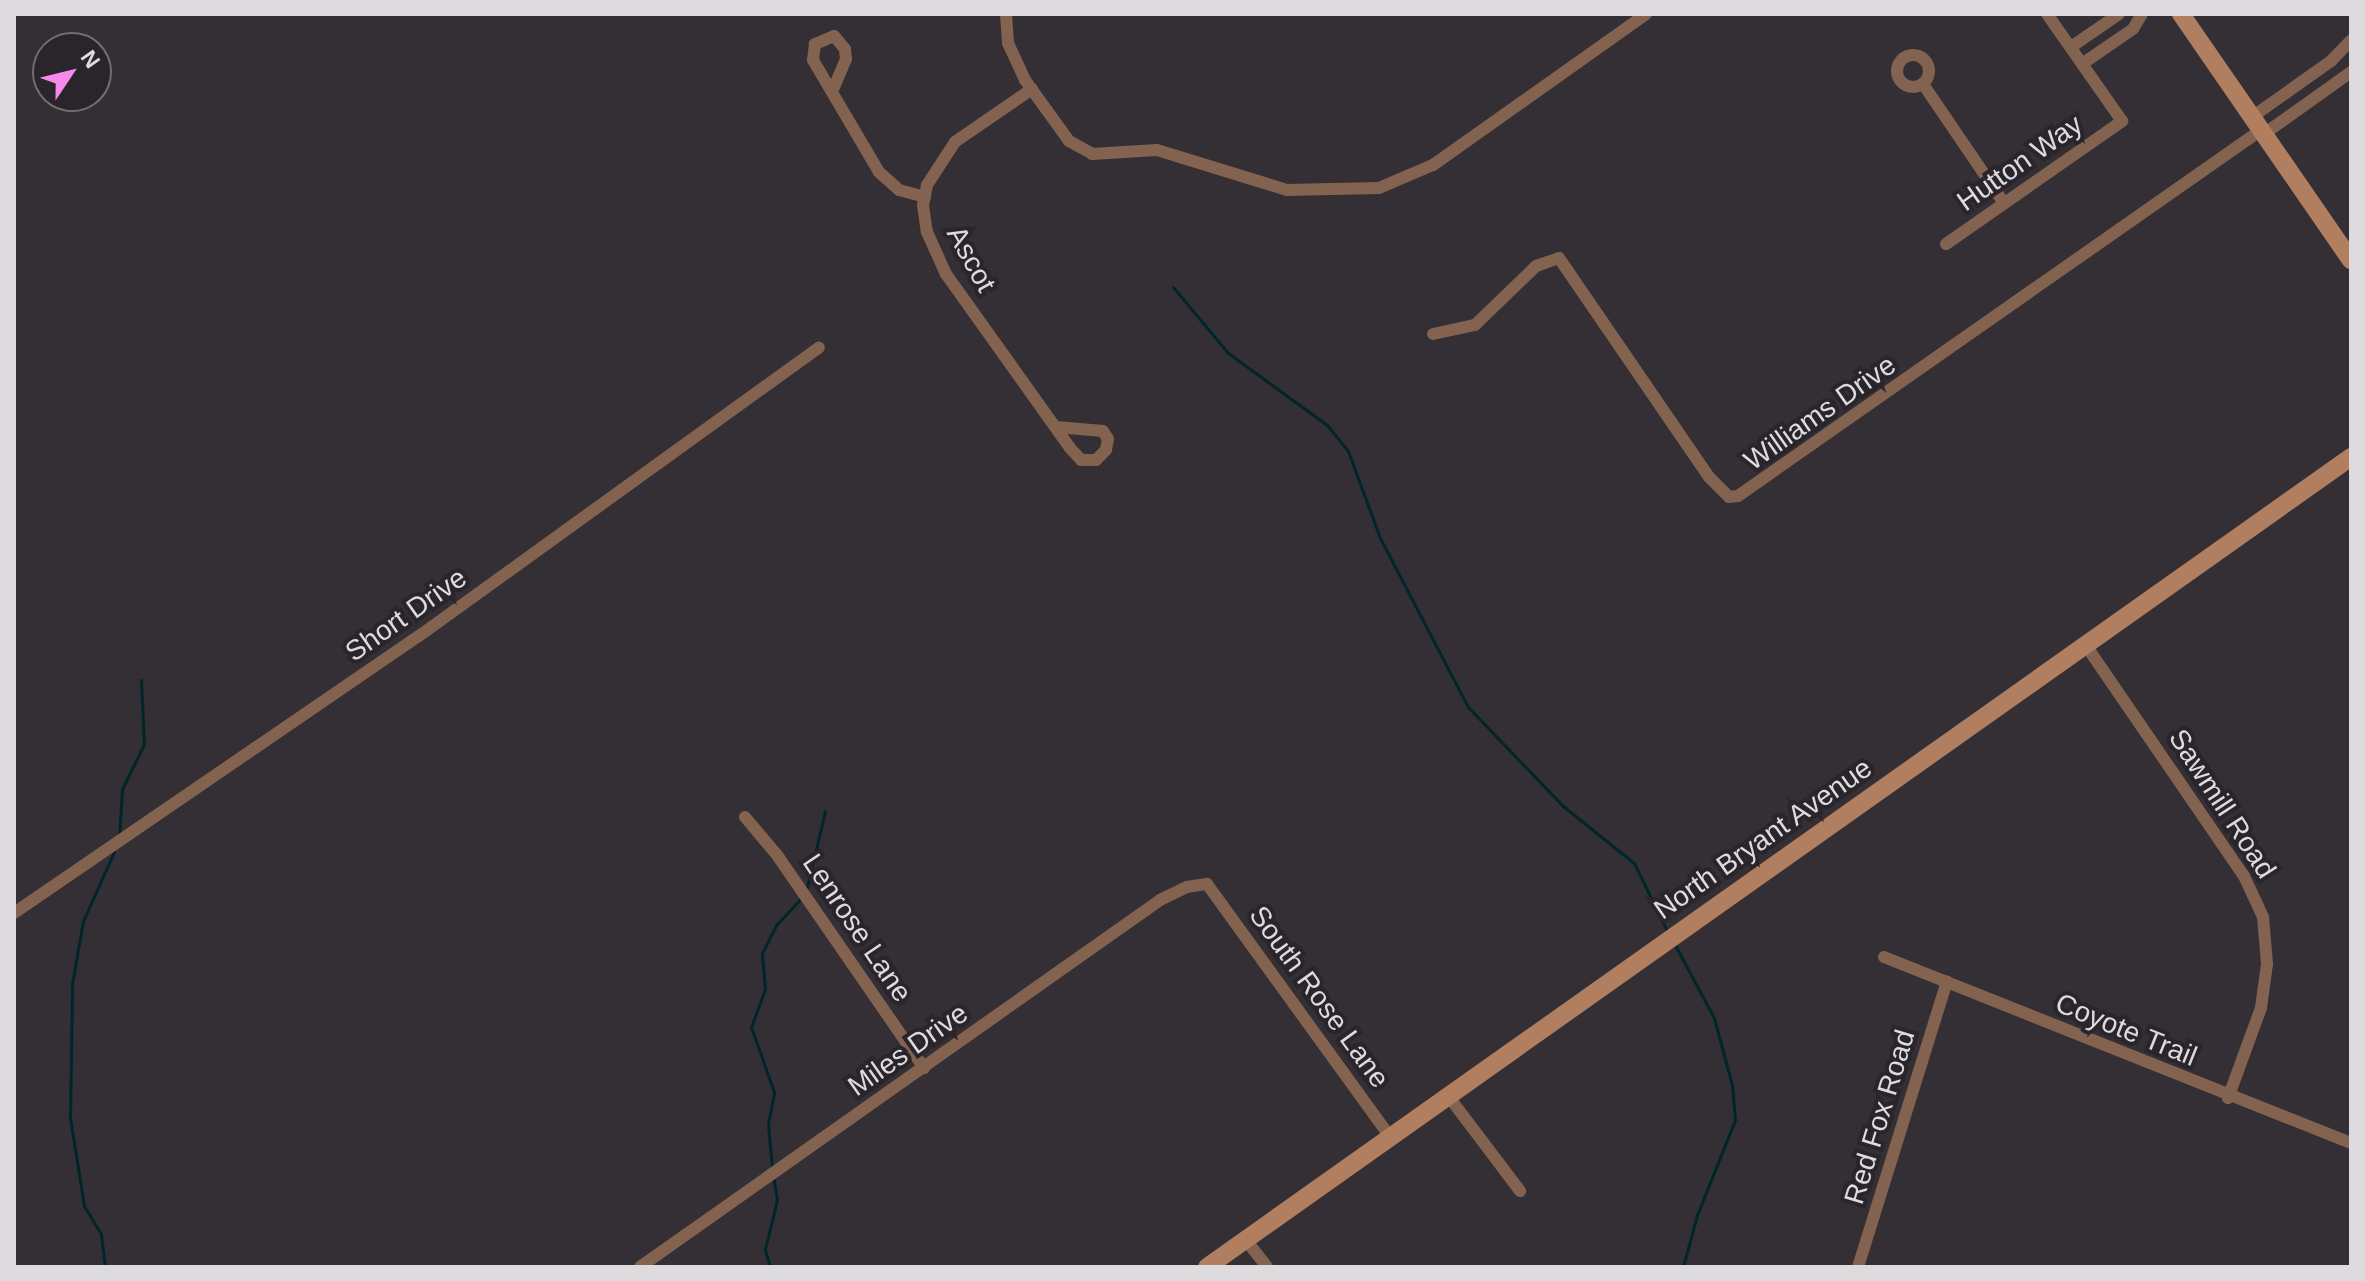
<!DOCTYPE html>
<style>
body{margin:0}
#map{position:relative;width:2365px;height:1281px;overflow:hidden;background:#332f35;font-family:Helvetica,sans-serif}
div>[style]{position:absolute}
.stream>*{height:3px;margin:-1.5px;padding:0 1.5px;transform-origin:1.5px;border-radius:1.5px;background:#00262a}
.street>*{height:12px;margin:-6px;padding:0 6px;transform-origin:6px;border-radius:6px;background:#836350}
.street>.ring{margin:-6px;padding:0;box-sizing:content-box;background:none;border:12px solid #836350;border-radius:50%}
.secondary>*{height:18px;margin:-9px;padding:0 9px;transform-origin:9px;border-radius:9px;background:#b17e5f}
span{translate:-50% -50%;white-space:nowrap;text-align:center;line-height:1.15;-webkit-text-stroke:8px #29252b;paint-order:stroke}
.street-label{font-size:28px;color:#dedbdf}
.frame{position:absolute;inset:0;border:16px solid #dedbdf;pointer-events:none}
.north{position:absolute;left:32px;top:32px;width:80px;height:80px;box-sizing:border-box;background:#29252b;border:2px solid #716e73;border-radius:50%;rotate:55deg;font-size:22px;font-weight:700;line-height:32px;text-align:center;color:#dedbdf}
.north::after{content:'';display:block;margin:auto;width:28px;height:36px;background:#f788ec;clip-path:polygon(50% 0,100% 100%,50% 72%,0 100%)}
</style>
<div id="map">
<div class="stream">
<div style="left:1173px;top:287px;width:86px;rotate:50.2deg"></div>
<div style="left:1228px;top:353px;width:122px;rotate:36deg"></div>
<div style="left:1327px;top:425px;width:33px;rotate:51deg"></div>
<div style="left:1348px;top:451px;width:93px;rotate:69.8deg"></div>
<div style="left:1380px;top:538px;width:191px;rotate:62.5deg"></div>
<div style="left:1468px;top:707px;width:137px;rotate:46.2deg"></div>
<div style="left:1563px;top:806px;width:91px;rotate:38.8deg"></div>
<div style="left:1634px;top:863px;width:78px;rotate:64.1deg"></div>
<div style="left:119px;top:837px;width:48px;rotate:-86.4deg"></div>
<div style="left:122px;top:789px;width:50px;rotate:-63.9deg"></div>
<div style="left:144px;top:744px;width:64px;rotate:-92.7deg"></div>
<div style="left:806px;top:891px;width:82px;rotate:-76.6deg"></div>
<div style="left:1674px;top:943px;width:85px;rotate:61.9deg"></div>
<div style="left:1714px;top:1018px;width:69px;rotate:75deg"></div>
<div style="left:1732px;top:1085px;width:35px;rotate:85deg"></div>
<div style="left:1735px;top:1120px;width:102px;rotate:111.8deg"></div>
<div style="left:1697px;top:1215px;width:54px;rotate:105.1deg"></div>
<div style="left:772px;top:1168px;width:44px;rotate:-95.2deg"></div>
<div style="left:768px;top:1124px;width:33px;rotate:-79deg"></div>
<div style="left:774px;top:1092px;width:69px;rotate:-109.5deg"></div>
<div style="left:751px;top:1027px;width:40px;rotate:-69.8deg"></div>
<div style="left:765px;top:989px;width:36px;rotate:-95deg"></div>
<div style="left:762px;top:953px;width:33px;rotate:-63deg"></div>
<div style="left:777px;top:924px;width:37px;rotate:-47deg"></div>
<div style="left:105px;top:1267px;width:33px;rotate:-97deg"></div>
<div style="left:101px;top:1234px;width:33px;rotate:-121deg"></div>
<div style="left:84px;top:1206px;width:89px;rotate:-99deg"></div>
<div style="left:70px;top:1118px;width:134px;rotate:-89.1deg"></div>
<div style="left:72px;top:984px;width:64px;rotate:-80.1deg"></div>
<div style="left:83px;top:921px;width:76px;rotate:-65.8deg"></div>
<div style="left:770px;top:1267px;width:19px;rotate:-106deg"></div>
<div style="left:765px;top:1249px;width:50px;rotate:-76.2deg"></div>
<div style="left:777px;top:1200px;width:20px;rotate:-99deg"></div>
</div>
<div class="street">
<div style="left:1006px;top:14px;width:29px;rotate:86deg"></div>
<div style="left:1008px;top:43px;width:41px;rotate:65.3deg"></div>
<div style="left:1025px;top:80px;width:75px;rotate:54.2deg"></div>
<div style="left:1069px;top:141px;width:26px;rotate:29deg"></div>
<div style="left:1092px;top:154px;width:65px;rotate:-3.5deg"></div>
<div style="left:1157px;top:150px;width:136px;rotate:17.1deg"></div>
<div style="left:1287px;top:190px;width:92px;rotate:-1.2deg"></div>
<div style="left:1379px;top:188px;width:59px;rotate:-23.1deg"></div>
<div style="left:1433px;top:165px;width:261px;rotate:-35.3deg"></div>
<div style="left:2071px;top:47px;width:58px;rotate:-34.5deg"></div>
<div class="ring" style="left:1897px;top:55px;width:20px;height:20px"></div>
<div style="left:2082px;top:64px;width:62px;rotate:-34.5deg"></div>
<div style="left:2133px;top:29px;width:17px;rotate:-59deg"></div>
<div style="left:1923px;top:84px;width:144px;rotate:55.8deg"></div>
<div style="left:1032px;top:89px;width:93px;rotate:145.5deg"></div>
<div style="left:955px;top:142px;width:51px;rotate:123.1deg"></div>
<div style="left:927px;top:185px;width:20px;rotate:101deg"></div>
<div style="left:923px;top:205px;width:27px;rotate:82deg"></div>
<div style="left:927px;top:232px;width:46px;rotate:65.7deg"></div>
<div style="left:946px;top:274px;width:214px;rotate:54.5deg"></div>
<div style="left:1070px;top:448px;width:16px;rotate:47deg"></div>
<div style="left:1081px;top:460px;width:15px"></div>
<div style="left:1096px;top:460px;width:14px;rotate:-45deg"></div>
<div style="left:1106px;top:450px;width:11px;rotate:-80deg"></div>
<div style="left:1108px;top:439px;width:9px;rotate:-122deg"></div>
<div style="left:1103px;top:431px;width:47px;rotate:-175.1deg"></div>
<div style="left:832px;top:92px;width:36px;rotate:-67deg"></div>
<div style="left:846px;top:59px;width:10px;rotate:-96deg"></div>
<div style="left:845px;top:49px;width:17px;rotate:-130deg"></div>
<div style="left:834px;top:36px;width:21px;rotate:157deg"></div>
<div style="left:815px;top:44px;width:16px;rotate:97deg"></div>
<div style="left:813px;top:60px;width:130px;rotate:59.5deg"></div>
<div style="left:879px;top:172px;width:27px;rotate:42deg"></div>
<div style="left:899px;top:190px;width:27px;rotate:15deg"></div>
<div style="left:2252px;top:117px;width:97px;rotate:-35.3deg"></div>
<div style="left:2331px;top:61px;width:29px;rotate:-46deg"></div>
<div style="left:2264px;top:134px;width:107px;rotate:-35.5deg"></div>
<div style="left:1946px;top:244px;width:215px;rotate:-34.9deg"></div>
<div style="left:2122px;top:121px;width:131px;rotate:-125deg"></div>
<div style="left:1433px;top:334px;width:43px;rotate:-12.1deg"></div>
<div style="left:1475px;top:325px;width:85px;rotate:-44deg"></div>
<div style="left:1536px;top:266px;width:24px;rotate:-19deg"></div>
<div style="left:1559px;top:258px;width:265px;rotate:55.6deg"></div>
<div style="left:1709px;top:477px;width:28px;rotate:45deg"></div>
<div style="left:1729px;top:497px;width:9px;rotate:-6deg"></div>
<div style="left:1738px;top:496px;width:638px;rotate:-34.98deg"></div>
<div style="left:2085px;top:644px;width:281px;rotate:55.6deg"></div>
<div style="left:2244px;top:876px;width:45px;rotate:65.1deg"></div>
<div style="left:2263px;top:917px;width:47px;rotate:85.1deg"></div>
<div style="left:2267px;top:964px;width:44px;rotate:97.8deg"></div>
<div style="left:2261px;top:1008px;width:96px;rotate:110.1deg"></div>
<div style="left:745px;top:817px;width:50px;rotate:49.9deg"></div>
<div style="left:777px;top:855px;width:259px;rotate:55.4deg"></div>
<div style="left:14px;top:913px;width:491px;rotate:-34.4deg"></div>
<div style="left:419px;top:636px;width:493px;rotate:-35.8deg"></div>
<div style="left:1884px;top:957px;width:503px;rotate:21.72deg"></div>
<div style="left:1449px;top:1097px;width:118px;rotate:52.9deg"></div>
<div style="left:1246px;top:1240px;width:34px;rotate:52deg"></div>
<div style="left:640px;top:1267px;width:636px;rotate:-35.21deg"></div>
<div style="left:1160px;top:900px;width:30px;rotate:-26deg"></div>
<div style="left:1187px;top:887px;width:20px;rotate:-9deg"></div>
<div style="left:1207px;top:884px;width:314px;rotate:54.1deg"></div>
<div style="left:1858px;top:1267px;width:299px;rotate:-72.7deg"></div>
</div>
<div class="secondary">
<div style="left:2181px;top:14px;width:299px;rotate:55.4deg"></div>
<div style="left:1207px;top:1267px;width:1402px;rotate:-35.3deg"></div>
</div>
<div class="street-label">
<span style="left:2020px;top:163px;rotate:-35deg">Hutton Way</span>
<span style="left:971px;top:259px;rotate:61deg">Ascot</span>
<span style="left:1820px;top:413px;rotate:-35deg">Williams Drive</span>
<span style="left:406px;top:615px;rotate:-35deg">Short Drive</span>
<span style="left:2222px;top:804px;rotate:57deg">Sawmill Road</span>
<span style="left:1763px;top:839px;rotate:-35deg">North Bryant Avenue</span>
<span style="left:857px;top:928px;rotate:56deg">Lenrose Lane</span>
<span style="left:1319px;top:997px;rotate:54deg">South Rose Lane</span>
<span style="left:2126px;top:1030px;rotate:22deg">Coyote Trail</span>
<span style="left:908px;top:1050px;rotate:-35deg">Miles Drive</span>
<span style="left:1880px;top:1117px;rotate:-73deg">Red Fox Road</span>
</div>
<div class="frame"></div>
<div class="north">N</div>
</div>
